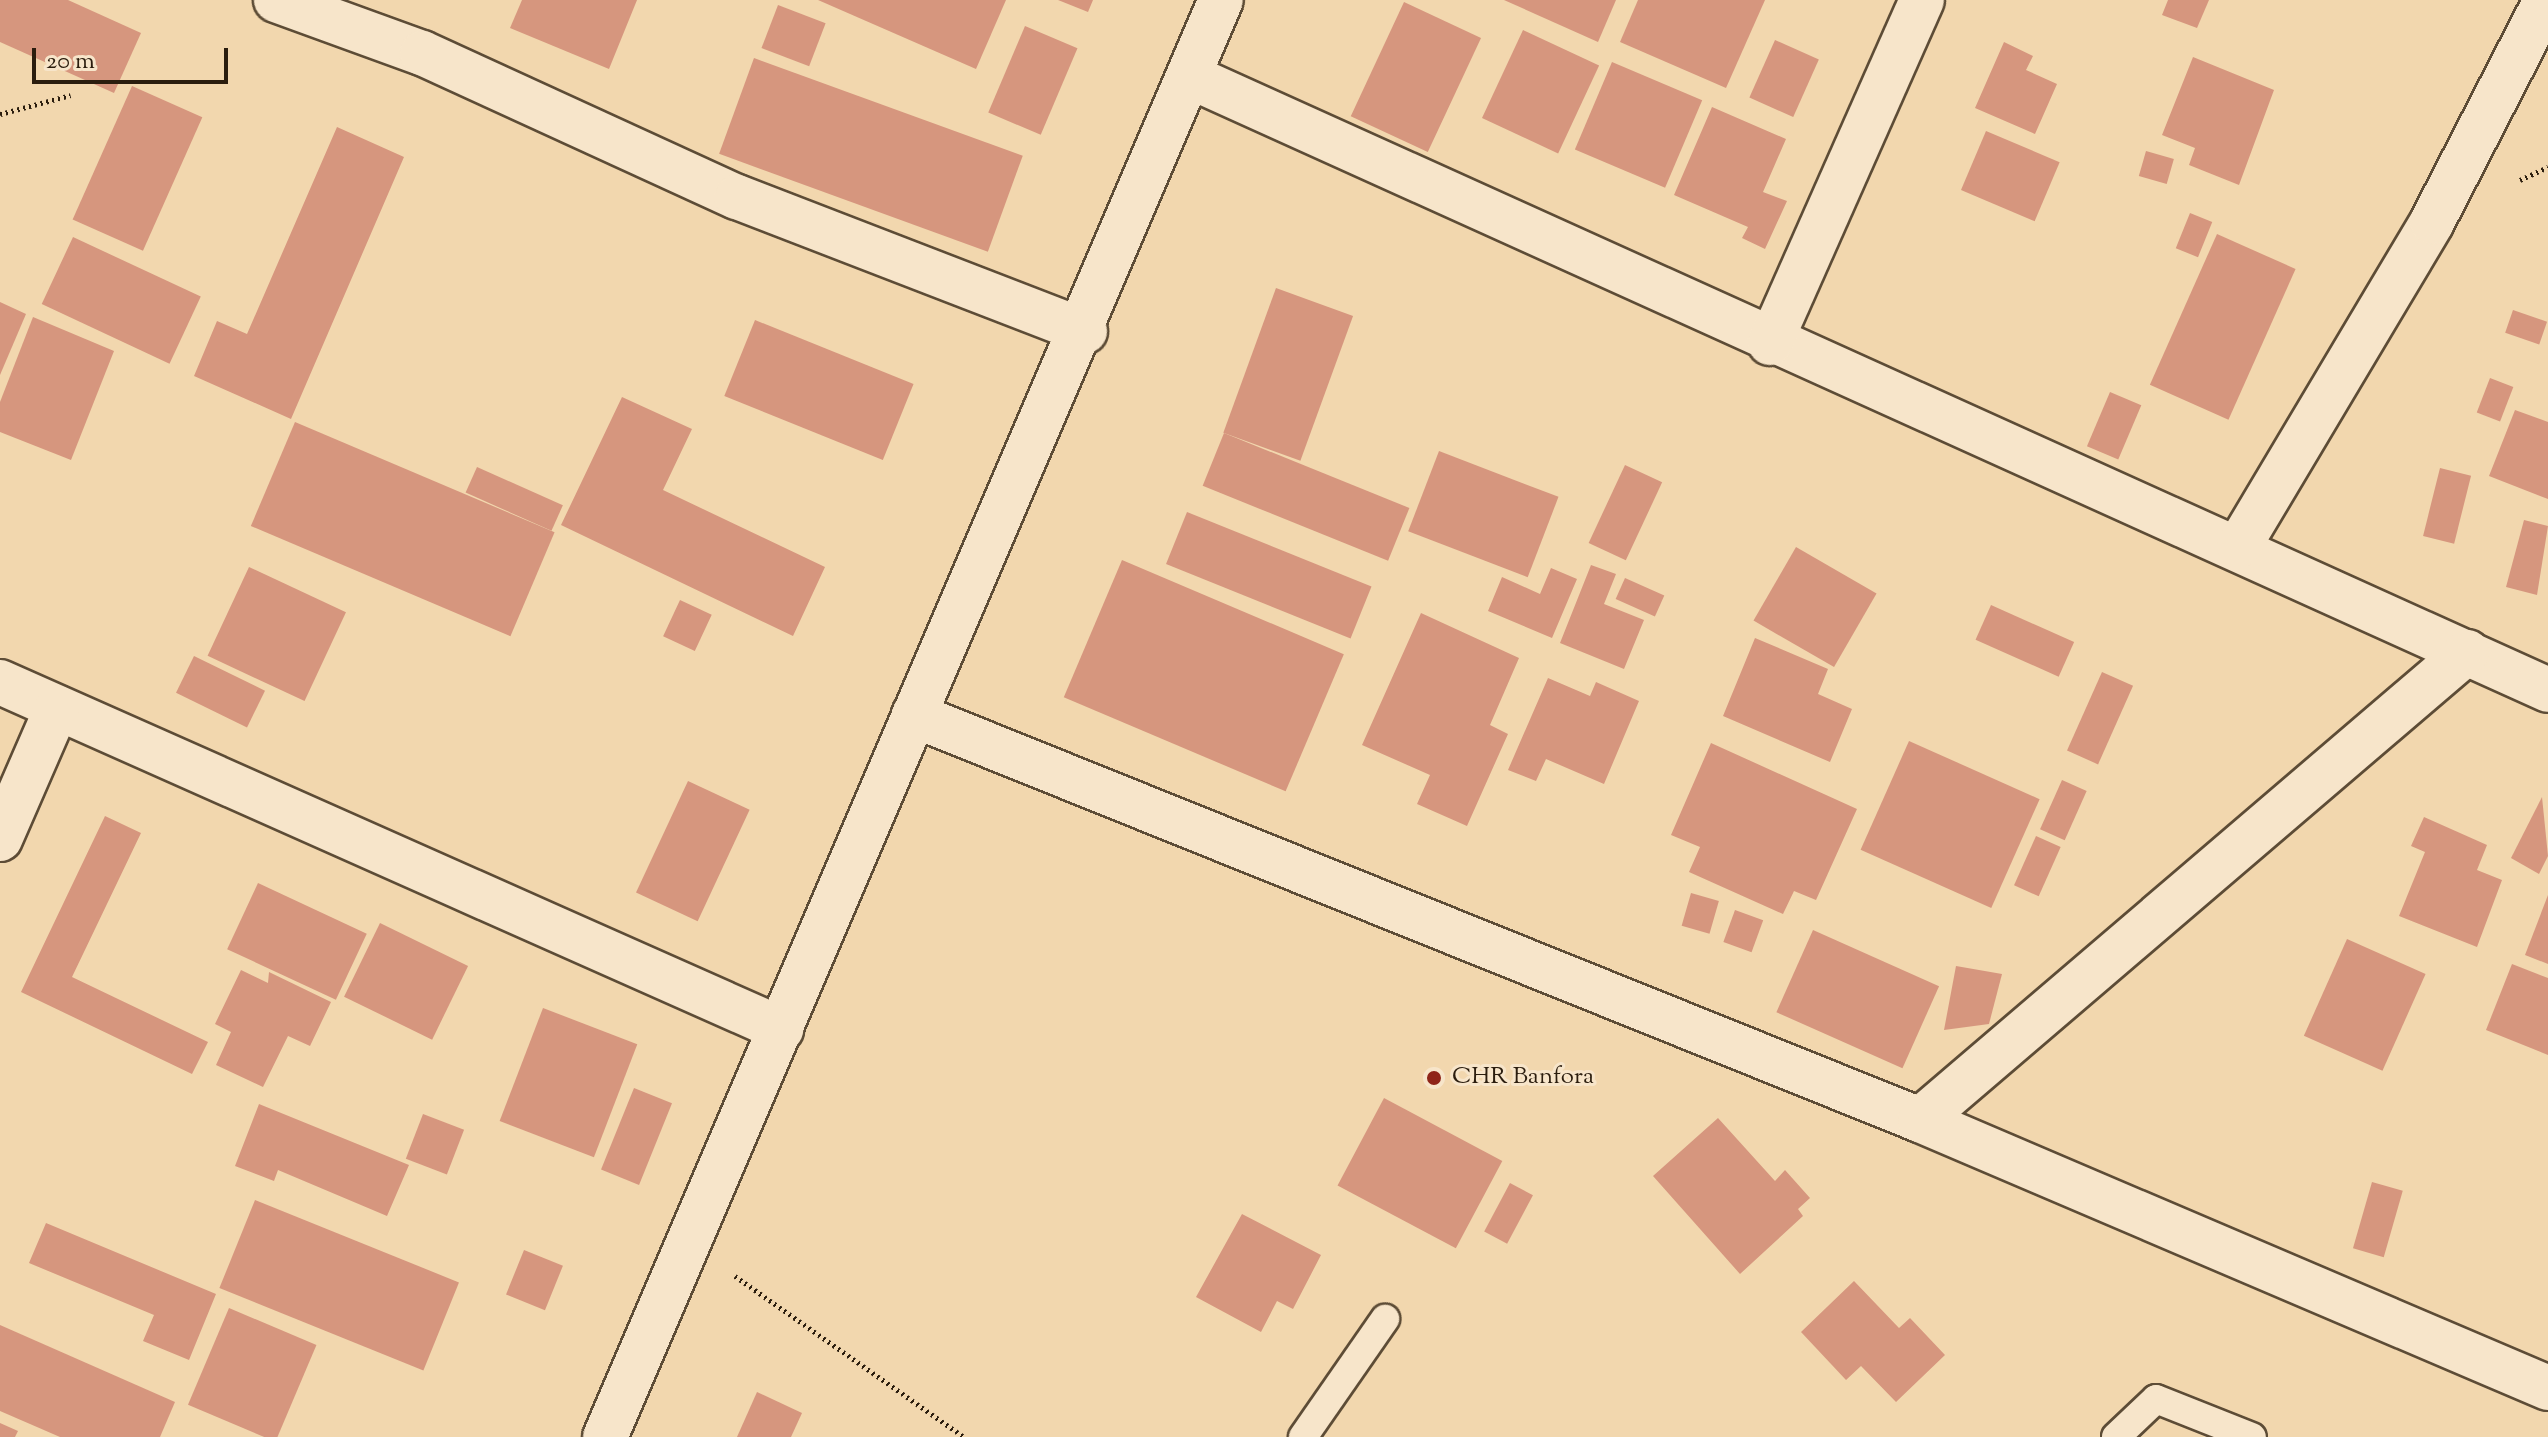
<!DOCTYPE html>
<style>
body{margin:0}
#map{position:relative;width:2548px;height:1437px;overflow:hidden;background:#f2d7ae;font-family:"Sorts Mill Goudy",serif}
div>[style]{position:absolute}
.building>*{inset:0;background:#d6967e;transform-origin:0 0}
.path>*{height:5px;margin-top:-2.5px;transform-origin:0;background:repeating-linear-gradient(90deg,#2b1d0e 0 2px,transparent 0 6px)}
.roads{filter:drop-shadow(2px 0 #5d4c36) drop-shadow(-2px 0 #5d4c36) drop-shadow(0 2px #5d4c36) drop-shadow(0 -2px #5d4c36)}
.lane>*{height:28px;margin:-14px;padding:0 14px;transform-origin:14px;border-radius:14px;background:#f7e5ca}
.street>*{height:44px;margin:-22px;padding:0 22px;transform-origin:22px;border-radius:22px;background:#f7e5ca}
.secondary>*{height:44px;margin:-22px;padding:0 22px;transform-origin:22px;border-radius:22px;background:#f7e5ca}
.dots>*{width:22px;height:22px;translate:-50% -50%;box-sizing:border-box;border:4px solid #f7e5ca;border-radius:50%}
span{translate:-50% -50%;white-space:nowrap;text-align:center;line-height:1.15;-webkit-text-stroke:6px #f7e5ca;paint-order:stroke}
.poi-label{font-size:24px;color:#2b1d0e}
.left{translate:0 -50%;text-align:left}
.scale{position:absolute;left:32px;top:48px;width:196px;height:36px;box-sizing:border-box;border:4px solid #2b1d0e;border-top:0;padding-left:10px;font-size:24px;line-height:28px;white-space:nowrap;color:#2b1d0e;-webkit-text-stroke:6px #f7e5ca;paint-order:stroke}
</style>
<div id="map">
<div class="building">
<div style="clip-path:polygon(0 0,68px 0,141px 33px,114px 93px,0 42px)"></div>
<div style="clip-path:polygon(522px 0,637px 0,609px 69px,510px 28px)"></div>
<div style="clip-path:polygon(818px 0,1006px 0,976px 69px)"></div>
<div style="clip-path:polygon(1058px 0,1093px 0,1088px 12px)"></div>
<div style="clip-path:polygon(1504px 0,1616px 0,1598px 42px)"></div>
<div style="clip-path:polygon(1638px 0,1765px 0,1726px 88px,1620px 42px)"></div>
<div style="clip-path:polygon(2168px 0,2209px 0,2197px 28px,2162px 15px)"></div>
<div style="left:1404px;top:2px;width:85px;height:126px;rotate:25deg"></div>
<div style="left:778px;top:5px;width:51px;height:46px;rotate:21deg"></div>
<div style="left:1025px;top:26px;width:57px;height:94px;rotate:23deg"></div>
<div style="left:1523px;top:30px;width:84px;height:97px;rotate:25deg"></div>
<div style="left:1775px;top:40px;width:48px;height:63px;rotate:24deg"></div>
<div style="clip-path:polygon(2004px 42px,2033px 56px,2026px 70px,2057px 84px,2035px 134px,1975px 108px)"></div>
<div style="clip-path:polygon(2193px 57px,2274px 90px,2239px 185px,2189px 165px,2195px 148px,2162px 135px)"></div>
<div style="left:754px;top:58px;width:286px;height:102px;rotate:20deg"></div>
<div style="left:1612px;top:62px;width:98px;height:95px;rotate:23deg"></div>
<div style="left:132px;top:86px;width:77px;height:146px;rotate:24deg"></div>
<div style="clip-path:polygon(1712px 107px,1786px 139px,1763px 192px,1787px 201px,1765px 249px,1742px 238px,1748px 227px,1674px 195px)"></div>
<div style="clip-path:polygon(337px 127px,404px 157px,291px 419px,194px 376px,217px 321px,247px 334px)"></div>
<div style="left:1986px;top:131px;width:80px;height:64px;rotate:23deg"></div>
<div style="left:2146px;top:151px;width:29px;height:26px;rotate:16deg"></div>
<div style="left:2190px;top:213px;width:24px;height:38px;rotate:22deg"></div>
<div style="left:2217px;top:234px;width:86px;height:165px;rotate:24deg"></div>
<div style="left:73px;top:237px;width:141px;height:74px;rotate:25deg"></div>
<div style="left:1276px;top:288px;width:82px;height:154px;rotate:20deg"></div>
<div style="clip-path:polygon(0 302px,26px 314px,0 375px)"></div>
<div style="left:2513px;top:310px;width:36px;height:24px;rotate:19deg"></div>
<div style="clip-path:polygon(33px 317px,114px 351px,71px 460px,0 432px,0 402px)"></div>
<div style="left:755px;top:320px;width:171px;height:82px;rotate:22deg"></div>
<div style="left:2490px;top:378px;width:25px;height:37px;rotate:21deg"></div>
<div style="left:2110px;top:392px;width:34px;height:59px;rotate:23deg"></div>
<div style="clip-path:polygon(622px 397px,692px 429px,663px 490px,825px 567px,793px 636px,561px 525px)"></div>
<div style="clip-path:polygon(2515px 410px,2548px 422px,2548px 499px,2489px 476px)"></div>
<div style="left:295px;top:422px;width:282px;height:113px;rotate:23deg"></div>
<div style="left:1224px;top:433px;width:200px;height:57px;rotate:22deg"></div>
<div style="left:1439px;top:451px;width:128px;height:86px;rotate:21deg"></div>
<div style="left:1625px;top:465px;width:41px;height:86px;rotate:25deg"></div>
<div style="left:477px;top:467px;width:94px;height:28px;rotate:24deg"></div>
<div style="left:2440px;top:468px;width:32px;height:70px;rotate:14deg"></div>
<div style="left:1187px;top:512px;width:199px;height:56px;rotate:22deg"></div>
<div style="clip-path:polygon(2524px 520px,2548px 526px,2537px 595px,2506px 587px)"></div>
<div style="left:1796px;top:547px;width:93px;height:85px;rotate:30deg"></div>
<div style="left:1122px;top:560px;width:241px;height:149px;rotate:23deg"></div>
<div style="clip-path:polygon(1591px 565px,1616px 574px,1604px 604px,1644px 620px,1624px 669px,1560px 643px)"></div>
<div style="left:249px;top:567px;width:107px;height:98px;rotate:25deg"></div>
<div style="clip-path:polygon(1551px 568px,1577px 579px,1552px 638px,1488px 611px,1502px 577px,1540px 594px)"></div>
<div style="left:1625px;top:578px;width:43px;height:23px;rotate:24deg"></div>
<div style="left:680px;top:600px;width:35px;height:40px;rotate:25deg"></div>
<div style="left:1991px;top:605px;width:91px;height:38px;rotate:24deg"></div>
<div style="clip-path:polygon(1421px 613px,1519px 658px,1490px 725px,1508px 734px,1467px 826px,1417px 804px,1430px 775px,1362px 745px)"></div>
<div style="clip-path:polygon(1755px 638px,1828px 669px,1818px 694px,1852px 709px,1830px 762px,1723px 716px)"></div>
<div style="left:194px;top:656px;width:79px;height:41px;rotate:26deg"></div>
<div style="left:2102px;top:672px;width:34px;height:86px;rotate:24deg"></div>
<div style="clip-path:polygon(1548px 678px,1590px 696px,1596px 682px,1639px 701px,1604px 784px,1546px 759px,1536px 781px,1508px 770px)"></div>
<div style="left:1909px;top:741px;width:143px;height:119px;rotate:24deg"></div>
<div style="clip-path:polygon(1711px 743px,1857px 809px,1816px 900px,1794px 891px,1783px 914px,1689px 872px,1700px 847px,1671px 835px)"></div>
<div style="left:2062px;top:780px;width:27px;height:54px;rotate:24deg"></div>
<div style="left:688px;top:781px;width:68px;height:123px;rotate:25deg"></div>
<div style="clip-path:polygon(2542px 797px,2548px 856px,2539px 874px,2511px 858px)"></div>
<div style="clip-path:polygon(105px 816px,141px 833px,72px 977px,208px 1042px,192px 1074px,21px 992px)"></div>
<div style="clip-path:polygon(2424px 817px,2487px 845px,2477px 870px,2502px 880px,2477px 947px,2399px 916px,2425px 852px,2411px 846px)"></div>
<div style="left:2036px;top:836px;width:27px;height:54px;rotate:24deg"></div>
<div style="left:258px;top:883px;width:120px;height:73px;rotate:25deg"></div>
<div style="left:1691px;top:893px;width:29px;height:34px;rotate:16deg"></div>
<div style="clip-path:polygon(2548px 895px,2548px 964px,2525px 955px)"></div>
<div style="left:1735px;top:910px;width:30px;height:34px;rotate:20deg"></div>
<div style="left:380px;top:923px;width:98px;height:82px;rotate:26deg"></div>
<div style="left:1813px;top:930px;width:138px;height:90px;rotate:24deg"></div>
<div style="left:2347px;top:939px;width:86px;height:106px;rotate:24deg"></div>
<div style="clip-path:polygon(2512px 964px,2548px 978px,2548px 1055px,2486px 1030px)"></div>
<div style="clip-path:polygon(1956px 966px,2002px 974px,1989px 1024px,1944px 1030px)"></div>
<div style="clip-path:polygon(241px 970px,268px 983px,269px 972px,331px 1002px,310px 1046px,288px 1036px,263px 1087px,216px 1065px,231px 1032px,215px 1024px)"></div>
<div style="left:543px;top:1008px;width:101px;height:121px;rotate:21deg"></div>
<div style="left:634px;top:1088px;width:41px;height:88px;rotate:22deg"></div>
<div style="left:1384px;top:1098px;width:134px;height:99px;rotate:28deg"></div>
<div style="clip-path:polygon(259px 1104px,409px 1165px,387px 1216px,278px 1170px,274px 1181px,235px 1166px)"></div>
<div style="left:423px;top:1114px;width:44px;height:48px;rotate:21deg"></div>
<div style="clip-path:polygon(1718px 1118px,1775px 1181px,1785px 1170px,1810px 1198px,1798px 1209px,1803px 1216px,1740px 1274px,1653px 1176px)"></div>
<div style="left:2372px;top:1182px;width:32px;height:69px;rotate:16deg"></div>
<div style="left:1510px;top:1183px;width:26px;height:55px;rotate:28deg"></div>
<div style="left:255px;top:1200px;width:220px;height:95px;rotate:22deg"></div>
<div style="clip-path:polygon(1242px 1214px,1321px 1255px,1293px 1309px,1277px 1301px,1261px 1332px,1196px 1297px)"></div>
<div style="clip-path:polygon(46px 1223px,216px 1294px,189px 1360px,143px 1341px,154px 1315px,29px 1263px)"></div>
<div style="left:524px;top:1250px;width:42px;height:48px;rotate:22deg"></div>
<div style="clip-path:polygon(1854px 1281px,1899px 1328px,1910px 1318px,1945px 1355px,1896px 1402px,1861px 1366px,1846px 1380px,1801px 1332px)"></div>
<div style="left:229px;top:1308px;width:95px;height:105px;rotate:23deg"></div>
<div style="clip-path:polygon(0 1325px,175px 1402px,160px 1437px,60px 1437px,0 1411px)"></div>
<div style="clip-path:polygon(757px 1392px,802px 1413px,791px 1437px,737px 1437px)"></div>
<div style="clip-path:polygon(0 1423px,18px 1431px,15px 1437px,0 1437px)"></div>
</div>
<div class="path">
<div style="left:0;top:114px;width:73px;rotate:-15deg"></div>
<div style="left:2520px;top:180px;width:31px;rotate:-25deg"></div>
<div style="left:735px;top:1276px;width:280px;rotate:35.1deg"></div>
</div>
<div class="roads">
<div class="lane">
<div style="left:1303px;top:1437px;width:144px;rotate:-55.2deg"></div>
<div style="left:2116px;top:1437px;width:55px;rotate:-43.5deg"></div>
<div style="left:2156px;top:1399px;width:103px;rotate:21.6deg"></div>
</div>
<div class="street">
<div style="left:276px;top:0;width:155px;rotate:20deg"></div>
<div style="left:422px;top:53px;width:346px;rotate:24.6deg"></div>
<div style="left:737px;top:197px;width:373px;rotate:21.1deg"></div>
<div style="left:1189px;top:76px;width:1491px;rotate:24.31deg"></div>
<div style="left:1770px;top:343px;width:375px;rotate:-66.1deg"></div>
<div style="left:2239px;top:546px;width:377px;rotate:-59.2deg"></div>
<div style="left:2432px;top:222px;width:250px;rotate:-62.8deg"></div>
<div style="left:0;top:682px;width:855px;rotate:23.96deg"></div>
<div style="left:914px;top:715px;width:1084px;rotate:21.93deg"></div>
<div style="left:1920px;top:1120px;width:683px;rotate:23.11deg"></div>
<div style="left:0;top:839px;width:143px;rotate:-66.5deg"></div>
<div style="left:1920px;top:1120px;width:720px;rotate:-40.55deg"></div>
</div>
<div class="secondary">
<div style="left:605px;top:1437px;width:1563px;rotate:-66.8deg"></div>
</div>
</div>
<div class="dots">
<div style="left:1434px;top:1078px;background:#8f2418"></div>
</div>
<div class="poi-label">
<span class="left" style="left:1452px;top:1078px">CHR Banfora</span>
</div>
<div class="scale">20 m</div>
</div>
